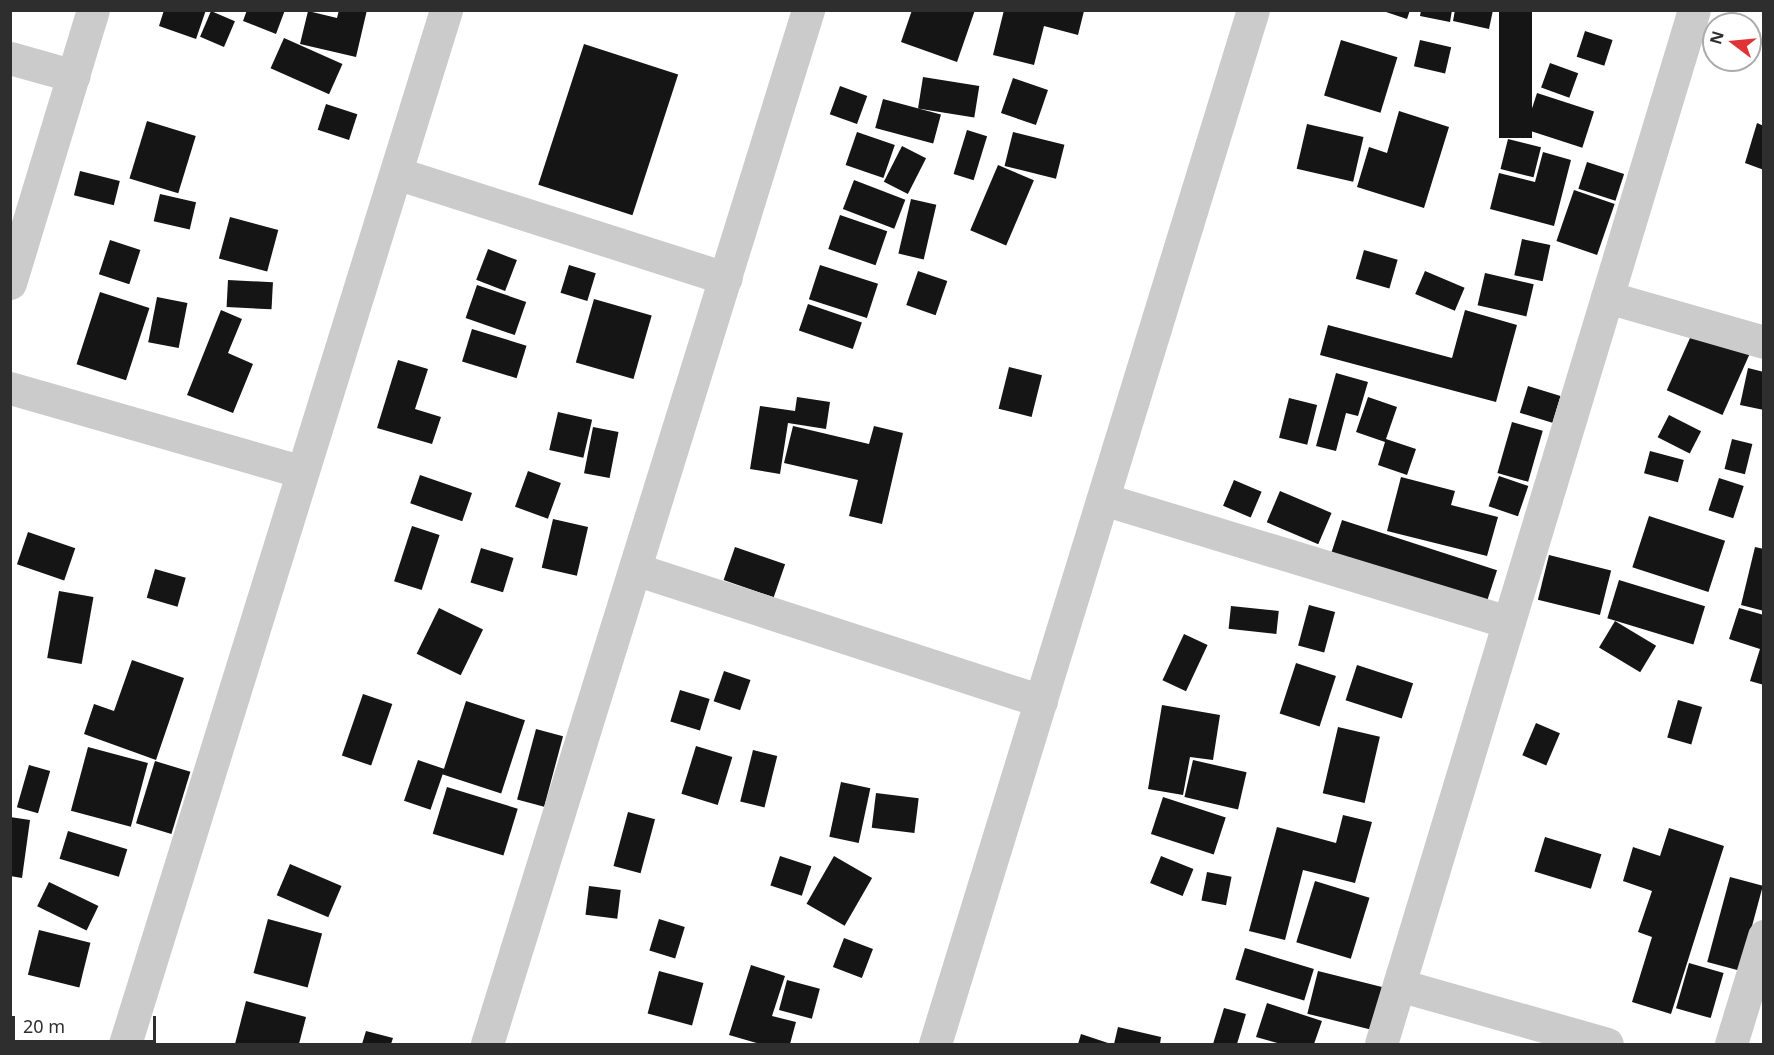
<!DOCTYPE html>
<style>
body{margin:0}
#map{position:relative;width:1774px;height:1055px;overflow:hidden;background:#fff;font-family:"Noto Sans",sans-serif}
div>[style]{position:absolute}
.building>*{inset:0;background:#151515;transform-origin:0 0}
.minor>*{height:33px;margin:-16.5px;padding:0 16.5px;transform-origin:16.5px;border-radius:16.5px;background:#cbcbcb}
span{translate:-50% -50%;white-space:nowrap;text-align:center;line-height:1.15;-webkit-text-stroke:6px #fff;paint-order:stroke}
.frame{position:absolute;inset:0;border:12px solid #2e2e2e;pointer-events:none}
.north{position:absolute;left:1702px;top:12px;width:60px;height:60px;box-sizing:border-box;background:#fff;border:2px solid #ababab;border-radius:50%;rotate:286deg;font-size:16px;font-weight:700;line-height:24px;text-align:center;color:#2e2e2e}
.north::after{content:'';display:block;margin:auto;width:21px;height:27px;background:#e13336;clip-path:polygon(50% 0,100% 100%,50% 72%,0 100%)}
.scale{position:absolute;left:12px;top:1016px;width:144px;height:27px;box-sizing:border-box;border:3px solid #2e2e2e;border-top:0;padding-left:8px;font-size:18px;line-height:21px;white-space:nowrap;color:#2e2e2e;-webkit-text-stroke:4px #fff;paint-order:stroke}
</style>
<div id="map">
<div class="building">
<div style="clip-path:polygon(164px 10px,206px 10px,196px 39px,159px 26px)"></div>
<div style="clip-path:polygon(247px 10px,285px 10px,276px 34px,243px 21px)"></div>
<div style="clip-path:polygon(339px 10px,367px 10px,356px 57px,300px 44px,308px 11px,337px 18px)"></div>
<div style="clip-path:polygon(912px 10px,975px 10px,957px 62px,901px 42px)"></div>
<div style="clip-path:polygon(1004px 10px,1082px 10px,1084px 11px,1078px 35px,1044px 26px,1034px 65px,993px 55px)"></div>
<div style="clip-path:polygon(1380px 10px,1410px 10px,1407px 19px)"></div>
<div style="clip-path:polygon(1421px 10px,1452px 10px,1450px 22px,1420px 16px)"></div>
<div style="clip-path:polygon(1455px 10px,1493px 10px,1489px 29px,1453px 21px)"></div>
<div style="left:1499px;top:10px;width:33px;height:128px"></div>
<div style="left:211px;top:11px;width:26px;height:28px;rotate:23deg"></div>
<div style="left:1585px;top:31px;width:29px;height:27px;rotate:18deg"></div>
<div style="left:284px;top:38px;width:64px;height:33px;rotate:24deg"></div>
<div style="left:1341px;top:40px;width:59px;height:58px;rotate:17deg"></div>
<div style="left:1420px;top:40px;width:32px;height:27px;rotate:13deg"></div>
<div style="left:584px;top:44px;width:99px;height:148px;rotate:18deg"></div>
<div style="left:1550px;top:63px;width:30px;height:26px;rotate:20deg"></div>
<div style="left:923px;top:77px;width:57px;height:32px;rotate:9deg"></div>
<div style="left:1013px;top:78px;width:37px;height:37px;rotate:19deg"></div>
<div style="left:840px;top:86px;width:29px;height:30px;rotate:20deg"></div>
<div style="left:1537px;top:93px;width:60px;height:38px;rotate:18deg"></div>
<div style="left:883px;top:99px;width:60px;height:30px;rotate:15deg"></div>
<div style="left:326px;top:104px;width:33px;height:27px;rotate:18deg"></div>
<div style="clip-path:polygon(1399px 111px,1449px 127px,1424px 208px,1357px 187px,1369px 147px,1387px 153px)"></div>
<div style="left:147px;top:121px;width:51px;height:60px;rotate:17deg"></div>
<div style="clip-path:polygon(1757px 123px,1764px 126px,1764px 170px,1745px 163px)"></div>
<div style="left:1307px;top:124px;width:58px;height:46px;rotate:13deg"></div>
<div style="left:967px;top:130px;width:21px;height:46px;rotate:17deg"></div>
<div style="left:857px;top:132px;width:40px;height:35px;rotate:19deg"></div>
<div style="left:1013px;top:132px;width:53px;height:35px;rotate:14deg"></div>
<div style="left:1508px;top:139px;width:34px;height:31px;rotate:14deg"></div>
<div style="left:902px;top:146px;width:27px;height:40px;rotate:27deg"></div>
<div style="clip-path:polygon(1543px 152px,1571px 160px,1554px 226px,1490px 209px,1499px 173px,1535px 182px)"></div>
<div style="left:1587px;top:162px;width:39px;height:28px;rotate:18deg"></div>
<div style="left:998px;top:165px;width:39px;height:71px;rotate:23deg"></div>
<div style="left:80px;top:171px;width:41px;height:25px;rotate:14deg"></div>
<div style="left:854px;top:180px;width:55px;height:31px;rotate:21deg"></div>
<div style="left:1574px;top:190px;width:43px;height:54px;rotate:19deg"></div>
<div style="left:160px;top:194px;width:37px;height:28px;rotate:13deg"></div>
<div style="left:911px;top:199px;width:26px;height:56px;rotate:13deg"></div>
<div style="left:840px;top:215px;width:50px;height:36px;rotate:19deg"></div>
<div style="left:230px;top:217px;width:50px;height:43px;rotate:15deg"></div>
<div style="left:1522px;top:239px;width:29px;height:37px;rotate:12deg"></div>
<div style="left:110px;top:240px;width:32px;height:36px;rotate:18deg"></div>
<div style="left:488px;top:249px;width:31px;height:33px;rotate:21deg"></div>
<div style="left:1364px;top:250px;width:35px;height:30px;rotate:16deg"></div>
<div style="left:569px;top:265px;width:28px;height:29px;rotate:17deg"></div>
<div style="left:820px;top:265px;width:61px;height:36px;rotate:18deg"></div>
<div style="left:918px;top:271px;width:31px;height:36px;rotate:19deg"></div>
<div style="left:1425px;top:271px;width:43px;height:25px;rotate:23deg"></div>
<div style="left:1485px;top:273px;width:50px;height:33px;rotate:13deg"></div>
<div style="left:228px;top:280px;width:45px;height:27px;rotate:3deg"></div>
<div style="left:477px;top:285px;width:52px;height:35px;rotate:19deg"></div>
<div style="left:100px;top:292px;width:52px;height:76px;rotate:18deg"></div>
<div style="left:157px;top:297px;width:31px;height:46px;rotate:11deg"></div>
<div style="left:594px;top:299px;width:60px;height:66px;rotate:16deg"></div>
<div style="left:808px;top:304px;width:57px;height:28px;rotate:19deg"></div>
<div style="clip-path:polygon(221px 310px,242px 319px,228px 353px,253px 364px,233px 413px,187px 395px)"></div>
<div style="clip-path:polygon(1465px 310px,1517px 325px,1496px 402px,1320px 355px,1328px 325px,1452px 358px)"></div>
<div style="left:472px;top:329px;width:57px;height:34px;rotate:17deg"></div>
<div style="left:1694px;top:329px;width:61px;height:67px;rotate:24deg"></div>
<div style="clip-path:polygon(398px 360px,428px 369px,415px 409px,441px 417px,432px 444px,377px 428px)"></div>
<div style="left:1009px;top:367px;width:34px;height:43px;rotate:14deg"></div>
<div style="clip-path:polygon(1748px 368px,1764px 372px,1764px 410px,1740px 405px)"></div>
<div style="clip-path:polygon(1336px 373px,1368px 382px,1358px 416px,1346px 413px,1336px 451px,1316px 446px)"></div>
<div style="left:1528px;top:386px;width:34px;height:28px;rotate:17deg"></div>
<div style="clip-path:polygon(797px 397px,830px 402px,826px 429px,788px 423px,780px 474px,750px 469px,760px 406px,795px 411px)"></div>
<div style="clip-path:polygon(1368px 397px,1397px 407px,1386px 439px,1416px 449px,1407px 475px,1378px 465px,1385px 442px,1356px 432px)"></div>
<div style="left:1289px;top:398px;width:29px;height:41px;rotate:14deg"></div>
<div style="left:558px;top:412px;width:35px;height:39px;rotate:13deg"></div>
<div style="left:1669px;top:415px;width:36px;height:25px;rotate:27deg"></div>
<div style="left:1512px;top:422px;width:32px;height:53px;rotate:16deg"></div>
<div style="clip-path:polygon(793px 426px,869px 444px,874px 426px,903px 433px,882px 524px,849px 516px,858px 480px,784px 463px)"></div>
<div style="left:593px;top:427px;width:26px;height:47px;rotate:11deg"></div>
<div style="left:1732px;top:439px;width:21px;height:31px;rotate:14deg"></div>
<div style="left:1650px;top:451px;width:35px;height:23px;rotate:15deg"></div>
<div style="left:528px;top:471px;width:35px;height:38px;rotate:20deg"></div>
<div style="left:420px;top:475px;width:55px;height:30px;rotate:19deg"></div>
<div style="left:1499px;top:476px;width:31px;height:32px;rotate:19deg"></div>
<div style="clip-path:polygon(1401px 477px,1455px 491px,1451px 505px,1498px 517px,1487px 556px,1387px 531px)"></div>
<div style="left:1719px;top:478px;width:26px;height:34px;rotate:18deg"></div>
<div style="left:1234px;top:480px;width:30px;height:28px;rotate:23deg"></div>
<div style="left:1280px;top:491px;width:56px;height:34px;rotate:23deg"></div>
<div style="left:1649px;top:516px;width:80px;height:54px;rotate:18deg"></div>
<div style="left:553px;top:519px;width:36px;height:50px;rotate:13deg"></div>
<div style="left:1342px;top:520px;width:163px;height:35px;rotate:18deg"></div>
<div style="left:412px;top:526px;width:29px;height:58px;rotate:18deg"></div>
<div style="left:28px;top:532px;width:50px;height:34px;rotate:19deg"></div>
<div style="left:735px;top:547px;width:53px;height:35px;rotate:19deg"></div>
<div style="clip-path:polygon(1755px 547px,1764px 549px,1764px 611px,1741px 605px)"></div>
<div style="left:481px;top:548px;width:34px;height:36px;rotate:17deg"></div>
<div style="left:1549px;top:555px;width:64px;height:46px;rotate:14deg"></div>
<div style="left:155px;top:569px;width:32px;height:30px;rotate:16deg"></div>
<div style="left:1619px;top:580px;width:90px;height:40px;rotate:17deg"></div>
<div style="left:59px;top:591px;width:35px;height:68px;rotate:10deg"></div>
<div style="left:1309px;top:605px;width:27px;height:42px;rotate:15deg"></div>
<div style="left:1231px;top:606px;width:48px;height:23px;rotate:6deg"></div>
<div style="left:439px;top:608px;width:49px;height:51px;rotate:26deg"></div>
<div style="clip-path:polygon(1739px 608px,1764px 615px,1764px 685px,1750px 681px,1760px 649px,1729px 639px)"></div>
<div style="left:1615px;top:621px;width:48px;height:31px;rotate:31deg"></div>
<div style="left:1184px;top:634px;width:26px;height:51px;rotate:25deg"></div>
<div style="clip-path:polygon(132px 660px,184px 678px,156px 760px,84px 734px,94px 704px,114px 711px)"></div>
<div style="left:1296px;top:663px;width:42px;height:53px;rotate:18deg"></div>
<div style="left:1357px;top:665px;width:59px;height:37px;rotate:18deg"></div>
<div style="left:724px;top:671px;width:28px;height:32px;rotate:19deg"></div>
<div style="left:680px;top:690px;width:31px;height:33px;rotate:17deg"></div>
<div style="left:363px;top:694px;width:31px;height:65px;rotate:19deg"></div>
<div style="left:1678px;top:700px;width:25px;height:39px;rotate:16deg"></div>
<div style="left:466px;top:701px;width:62px;height:77px;rotate:18deg"></div>
<div style="clip-path:polygon(1162px 705px,1220px 715px,1213px 760px,1190px 757px,1183px 795px,1148px 789px)"></div>
<div style="left:1536px;top:723px;width:26px;height:35px;rotate:23deg"></div>
<div style="left:1338px;top:727px;width:43px;height:68px;rotate:13deg"></div>
<div style="left:536px;top:729px;width:28px;height:73px;rotate:15deg"></div>
<div style="left:696px;top:746px;width:38px;height:50px;rotate:17deg"></div>
<div style="left:88px;top:747px;width:62px;height:66px;rotate:15deg"></div>
<div style="left:753px;top:750px;width:25px;height:53px;rotate:14deg"></div>
<div style="left:418px;top:760px;width:28px;height:43px;rotate:19deg"></div>
<div style="left:1193px;top:760px;width:55px;height:38px;rotate:13deg"></div>
<div style="left:155px;top:761px;width:37px;height:65px;rotate:17deg"></div>
<div style="left:29px;top:765px;width:22px;height:44px;rotate:16deg"></div>
<div style="left:841px;top:782px;width:30px;height:56px;rotate:12deg"></div>
<div style="left:447px;top:787px;width:74px;height:49px;rotate:17deg"></div>
<div style="left:876px;top:793px;width:43px;height:35px;rotate:7deg"></div>
<div style="left:1163px;top:797px;width:66px;height:39px;rotate:18deg"></div>
<div style="left:628px;top:812px;width:28px;height:56px;rotate:15deg"></div>
<div style="clip-path:polygon(1343px 815px,1372px 822px,1355px 883px,1303px 870px,1285px 940px,1249px 931px,1277px 827px,1336px 843px)"></div>
<div style="clip-path:polygon(10px 817px,30px 820px,22px 878px,10px 876px)"></div>
<div style="clip-path:polygon(1669px 828px,1724px 846px,1671px 1014px,1632px 1002px,1652px 937px,1638px 932px,1652px 891px,1623px 881px,1633px 847px,1660px 856px)"></div>
<div style="left:68px;top:831px;width:62px;height:29px;rotate:17deg"></div>
<div style="left:1545px;top:837px;width:59px;height:36px;rotate:17deg"></div>
<div style="left:780px;top:856px;width:33px;height:31px;rotate:18deg"></div>
<div style="left:834px;top:856px;width:44px;height:55px;rotate:30deg"></div>
<div style="left:1161px;top:856px;width:35px;height:29px;rotate:22deg"></div>
<div style="left:290px;top:864px;width:56px;height:34px;rotate:23deg"></div>
<div style="left:1207px;top:872px;width:25px;height:29px;rotate:11deg"></div>
<div style="left:1730px;top:877px;width:34px;height:88px;rotate:15deg"></div>
<div style="left:1315px;top:881px;width:57px;height:64px;rotate:17deg"></div>
<div style="left:49px;top:882px;width:55px;height:27px;rotate:26deg"></div>
<div style="left:589px;top:886px;width:32px;height:29px;rotate:7deg"></div>
<div style="left:268px;top:919px;width:56px;height:56px;rotate:15deg"></div>
<div style="left:659px;top:919px;width:27px;height:33px;rotate:17deg"></div>
<div style="left:39px;top:930px;width:53px;height:46px;rotate:14deg"></div>
<div style="left:844px;top:938px;width:31px;height:31px;rotate:21deg"></div>
<div style="left:1245px;top:948px;width:72px;height:33px;rotate:17deg"></div>
<div style="left:1689px;top:963px;width:36px;height:47px;rotate:16deg"></div>
<div style="clip-path:polygon(751px 965px,785px 976px,772px 1016px,796px 1022px,790px 1044px,760px 1044px,729px 1035px)"></div>
<div style="left:659px;top:971px;width:46px;height:44px;rotate:15deg"></div>
<div style="left:1318px;top:971px;width:66px;height:44px;rotate:14deg"></div>
<div style="left:787px;top:980px;width:34px;height:31px;rotate:15deg"></div>
<div style="clip-path:polygon(246px 1001px,306px 1017px,299px 1044px,235px 1044px)"></div>
<div style="clip-path:polygon(1267px 1003px,1322px 1021px,1314px 1044px,1281px 1044px,1256px 1037px)"></div>
<div style="clip-path:polygon(1224px 1008px,1246px 1014px,1237px 1044px,1213px 1044px)"></div>
<div style="clip-path:polygon(1118px 1027px,1161px 1037px,1160px 1044px,1114px 1044px)"></div>
<div style="clip-path:polygon(366px 1031px,393px 1038px,391px 1044px,362px 1044px)"></div>
<div style="clip-path:polygon(1081px 1034px,1111px 1044px,1078px 1044px)"></div>
</div>
<div class="minor">
<div style="left:10px;top:58px;width:66px;rotate:15.7deg"></div>
<div style="left:396px;top:173px;width:346px;rotate:17.7deg"></div>
<div style="left:10px;top:283px;width:285px;rotate:-73.1deg"></div>
<div style="left:1607px;top:297px;width:163px;rotate:16deg"></div>
<div style="left:10px;top:388px;width:304px;rotate:16deg"></div>
<div style="left:1103px;top:499px;width:424px;rotate:16.9deg"></div>
<div style="left:635px;top:569px;width:427px;rotate:18deg"></div>
<div style="left:1399px;top:985px;width:216px;rotate:15.8deg"></div>
<div style="left:125px;top:1044px;width:1083px;rotate:-72.75deg"></div>
<div style="left:487px;top:1044px;width:1083px;rotate:-72.75deg"></div>
<div style="left:935px;top:1044px;width:1082px;rotate:-72.91deg"></div>
<div style="left:1381px;top:1044px;width:1080px;rotate:-73.16deg"></div>
<div style="left:1731px;top:1044px;width:113px;rotate:-73deg"></div>
</div>
<div class="frame"></div>
<div class="north">N</div>
<div class="scale">20 m</div>
</div>
